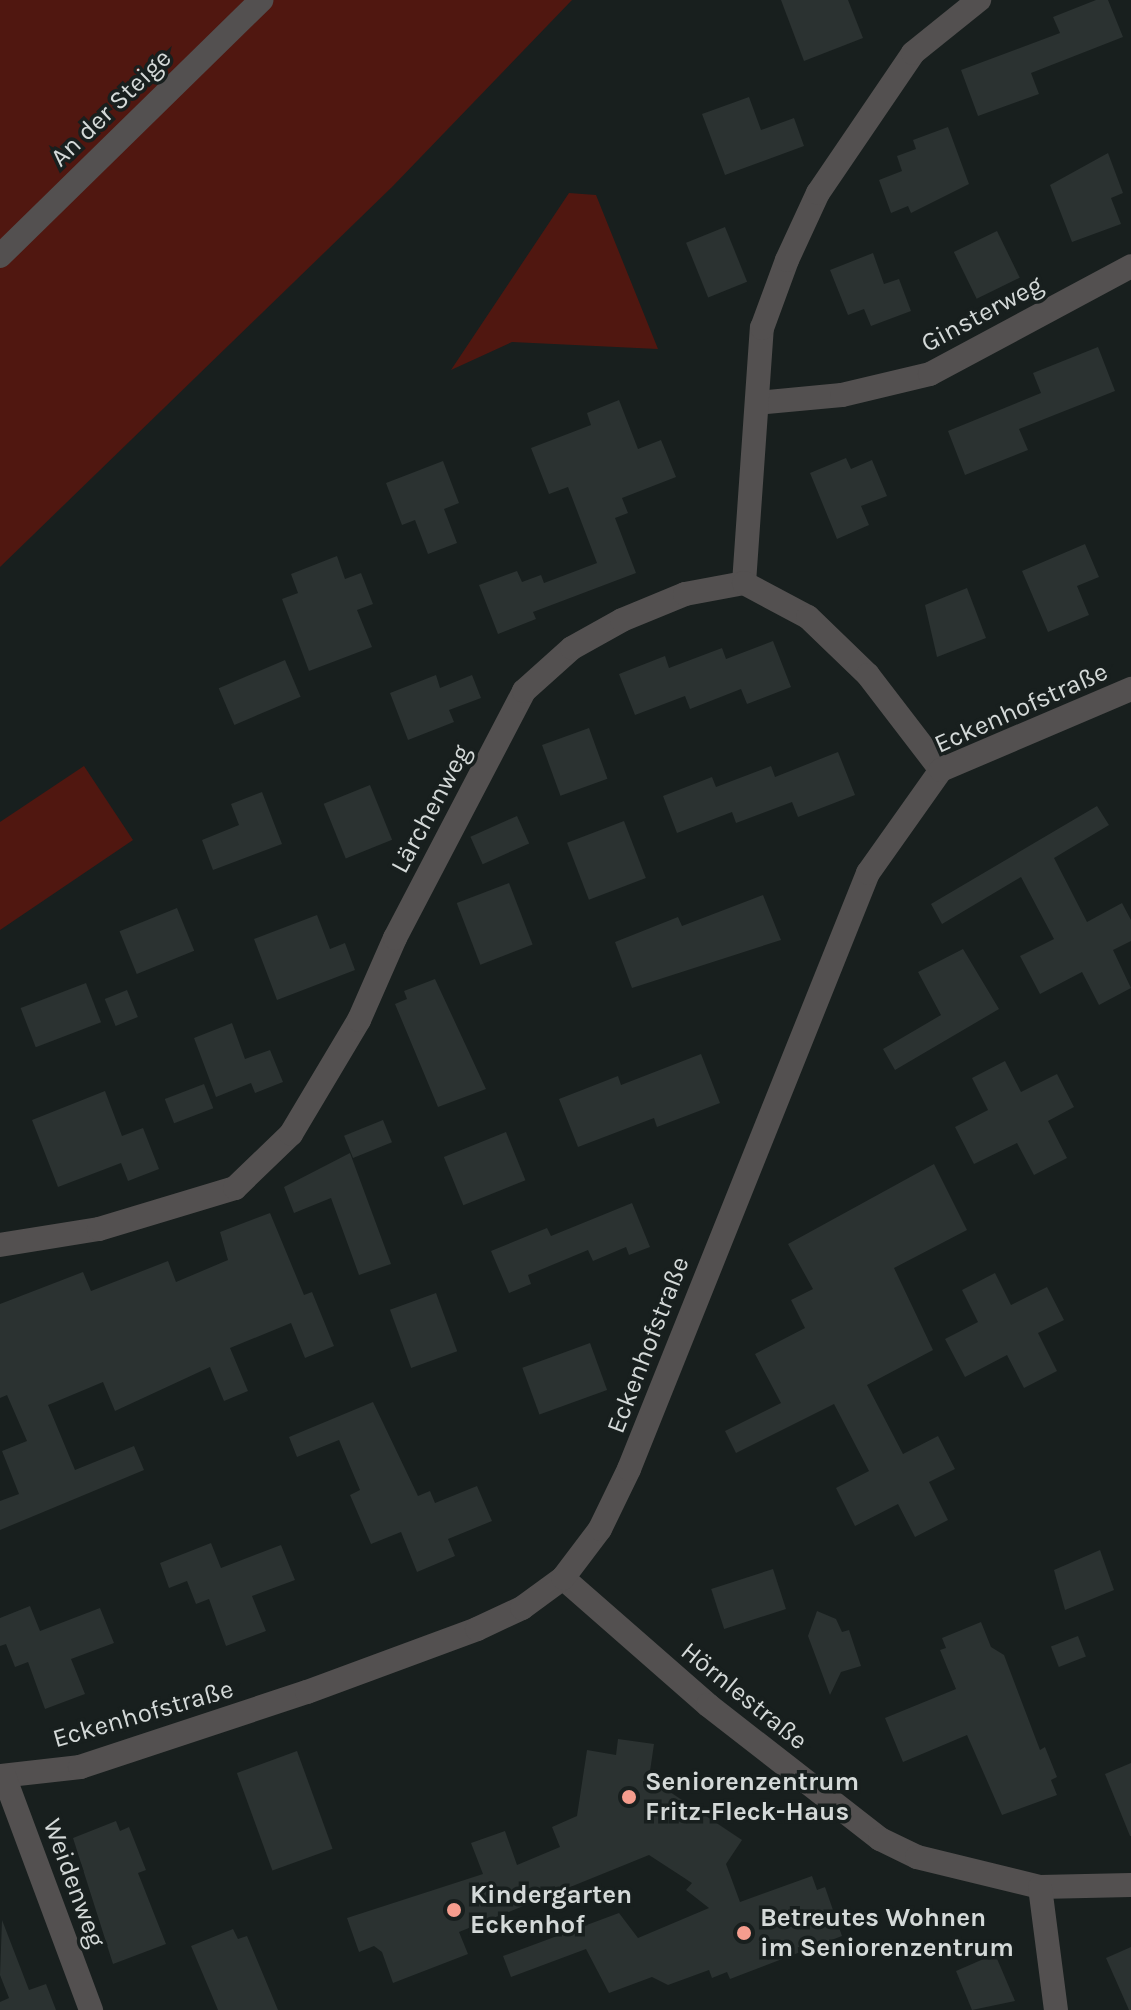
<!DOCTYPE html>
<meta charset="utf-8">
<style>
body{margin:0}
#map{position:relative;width:1131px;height:2010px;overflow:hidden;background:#181f1e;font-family:Karla,sans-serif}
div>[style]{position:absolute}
.green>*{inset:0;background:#501710}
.building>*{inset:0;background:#2b3231;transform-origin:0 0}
.minor>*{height:24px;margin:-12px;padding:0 12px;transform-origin:12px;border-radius:12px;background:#535050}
.dots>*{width:22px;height:22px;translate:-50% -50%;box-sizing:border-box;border:4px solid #181f1e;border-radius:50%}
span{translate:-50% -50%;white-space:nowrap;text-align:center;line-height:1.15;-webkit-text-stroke:7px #181f1e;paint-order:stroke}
.street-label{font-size:26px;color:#d4d9d8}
.poi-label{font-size:26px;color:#d4d9d8;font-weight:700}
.left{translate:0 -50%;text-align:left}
</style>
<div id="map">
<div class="green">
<div style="clip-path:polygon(0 0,572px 0,392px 187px,0 567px)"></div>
<div style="clip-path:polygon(569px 193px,596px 195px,658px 349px,512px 342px,451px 370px)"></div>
<div style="clip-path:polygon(84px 766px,133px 840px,0 930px,0 822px)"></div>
</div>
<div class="building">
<div style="clip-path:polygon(781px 0,848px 0,863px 38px,804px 61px)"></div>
<div style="clip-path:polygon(1096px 0,1108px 0,1123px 37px,1031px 73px,1039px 94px,978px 116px,961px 70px,1060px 33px,1053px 17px)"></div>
<div style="clip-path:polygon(749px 97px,761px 130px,794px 118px,804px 146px,725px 175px,702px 114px)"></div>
<div style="clip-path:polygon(948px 127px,969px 184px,911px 213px,908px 206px,891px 213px,879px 180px,902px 171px,897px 156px,916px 149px,913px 140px)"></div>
<div style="clip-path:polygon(1108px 153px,1123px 193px,1111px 198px,1121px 224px,1072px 242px,1050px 185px)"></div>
<div style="left:725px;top:227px;width:59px;height:42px;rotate:68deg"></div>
<div style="left:997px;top:231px;width:52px;height:48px;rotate:64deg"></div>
<div style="clip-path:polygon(873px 253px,884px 284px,899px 279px,911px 311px,871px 326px,864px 309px,848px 315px,830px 270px)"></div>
<div style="clip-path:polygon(1098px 347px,1115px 391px,1019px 429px,1028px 450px,965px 475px,948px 431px,1041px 393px,1033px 373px)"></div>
<div style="clip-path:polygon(619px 400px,638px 449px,661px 440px,676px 477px,622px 498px,628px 513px,615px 518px,636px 573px,533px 612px,536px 619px,498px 634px,479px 585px,517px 571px,522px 582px,541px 575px,544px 583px,597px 563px,568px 487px,549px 494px,531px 448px,591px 425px,587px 413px)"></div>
<div style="clip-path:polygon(846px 458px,851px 469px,872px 460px,887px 496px,861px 506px,869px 525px,837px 539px,810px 473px)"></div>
<div style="clip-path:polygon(443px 461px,459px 503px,444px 509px,457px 543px,428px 554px,415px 520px,402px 525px,386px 483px)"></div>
<div style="clip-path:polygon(1085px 544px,1099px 577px,1077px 586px,1089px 615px,1048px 632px,1022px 571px)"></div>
<div style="clip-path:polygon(337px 556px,345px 579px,361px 573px,373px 604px,357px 610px,372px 647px,309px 671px,282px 599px,298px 593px,291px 574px)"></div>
<div style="clip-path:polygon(967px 588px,986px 638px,937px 657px,925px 605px)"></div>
<div style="clip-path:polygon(773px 641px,791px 687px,747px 704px,741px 689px,690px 709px,685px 696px,635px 715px,619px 674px,665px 656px,669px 668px,722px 648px,726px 659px)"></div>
<div style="left:285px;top:660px;width:40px;height:72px;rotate:67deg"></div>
<div style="clip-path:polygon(436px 675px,440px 688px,472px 675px,481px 698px,449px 710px,454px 722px,408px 740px,390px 693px)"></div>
<div style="left:589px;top:728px;width:54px;height:50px;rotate:70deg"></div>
<div style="clip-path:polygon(838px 752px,855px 795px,798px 817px,792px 802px,736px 823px,732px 812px,677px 833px,663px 796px,712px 777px,716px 787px,771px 766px,775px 777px)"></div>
<div style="left:370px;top:785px;width:59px;height:50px;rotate:68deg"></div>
<div style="clip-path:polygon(262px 792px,282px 844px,213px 870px,202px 840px,239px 825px,231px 804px)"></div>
<div style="clip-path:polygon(1097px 806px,1109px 825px,1054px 858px,1087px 922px,1122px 903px,1131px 920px,1131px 941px,1113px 950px,1131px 988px,1099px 1005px,1082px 972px,1040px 994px,1020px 956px,1054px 939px,1021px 877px,942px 924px,931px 904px)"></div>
<div style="left:517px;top:816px;width:30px;height:51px;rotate:66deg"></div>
<div style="left:624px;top:821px;width:61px;height:61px;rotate:69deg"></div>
<div style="left:509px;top:883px;width:66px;height:56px;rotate:69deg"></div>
<div style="clip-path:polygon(763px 895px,781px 940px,632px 988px,615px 942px,678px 917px,682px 926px)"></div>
<div style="left:177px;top:908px;width:46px;height:62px;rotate:68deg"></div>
<div style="clip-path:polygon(317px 915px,330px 949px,345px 943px,355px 970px,277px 1000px,254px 939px)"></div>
<div style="clip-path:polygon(963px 949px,999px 1009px,895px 1070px,883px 1049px,941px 1015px,918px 972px)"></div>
<div style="clip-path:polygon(435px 979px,486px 1089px,438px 1107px,395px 1004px,407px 999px,404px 991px)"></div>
<div style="left:86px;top:983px;width:42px;height:70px;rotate:69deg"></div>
<div style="left:127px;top:990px;width:29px;height:24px;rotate:68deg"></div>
<div style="clip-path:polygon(232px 1023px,245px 1059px,270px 1050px,283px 1082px,255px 1093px,251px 1083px,216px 1097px,194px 1038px)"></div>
<div style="clip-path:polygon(701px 1054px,720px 1103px,657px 1127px,654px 1118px,578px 1147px,559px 1099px,618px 1076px,621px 1085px)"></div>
<div style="clip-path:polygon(1005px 1061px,1021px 1092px,1057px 1074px,1074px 1107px,1048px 1121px,1067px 1158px,1034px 1175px,1017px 1143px,974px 1164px,955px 1127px,988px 1110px,972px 1078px)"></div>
<div style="left:204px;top:1084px;width:26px;height:42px;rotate:69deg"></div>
<div style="clip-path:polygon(105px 1091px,122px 1136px,143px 1128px,159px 1169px,128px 1181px,121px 1163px,58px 1187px,32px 1120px)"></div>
<div style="left:383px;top:1120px;width:24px;height:42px;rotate:68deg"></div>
<div style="left:506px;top:1132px;width:52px;height:67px;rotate:68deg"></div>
<div style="clip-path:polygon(350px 1153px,391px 1264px,359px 1275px,331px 1198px,294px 1213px,284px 1187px)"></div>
<div style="clip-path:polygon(934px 1164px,967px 1230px,894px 1268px,933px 1350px,867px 1385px,903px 1454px,938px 1436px,955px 1469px,929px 1482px,948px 1520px,915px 1537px,898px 1504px,855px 1526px,836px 1488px,869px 1471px,834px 1404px,736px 1453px,725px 1431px,781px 1403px,755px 1354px,805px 1328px,791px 1300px,813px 1289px,788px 1244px)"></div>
<div style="clip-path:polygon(632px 1203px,650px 1247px,629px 1255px,626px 1247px,593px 1261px,588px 1250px,528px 1275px,531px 1284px,509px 1293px,491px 1251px,547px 1228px,551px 1236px)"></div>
<div style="clip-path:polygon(270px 1213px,304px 1295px,312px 1292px,334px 1346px,305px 1358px,291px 1323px,230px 1348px,248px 1391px,224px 1401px,210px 1367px,115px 1411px,103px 1382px,48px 1405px,75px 1470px,134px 1446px,144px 1470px,0 1530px,0 1501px,19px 1494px,2px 1451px,27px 1441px,7px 1395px,0 1398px,0 1304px,83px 1272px,91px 1291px,168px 1261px,176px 1282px,228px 1260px,220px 1232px)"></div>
<div style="clip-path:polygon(995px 1273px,1011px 1305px,1047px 1287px,1064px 1320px,1038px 1333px,1057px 1371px,1024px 1388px,1007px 1355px,965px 1377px,945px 1339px,978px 1322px,962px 1290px)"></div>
<div style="left:436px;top:1293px;width:62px;height:49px;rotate:70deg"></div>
<div style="left:590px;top:1343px;width:50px;height:72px;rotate:70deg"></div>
<div style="clip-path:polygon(373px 1402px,418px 1496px,430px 1491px,435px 1503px,477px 1486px,492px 1521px,448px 1539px,455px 1556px,417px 1572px,401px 1532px,371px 1544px,350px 1495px,360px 1490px,339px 1440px,297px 1457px,289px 1437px)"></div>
<div style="clip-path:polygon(211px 1543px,221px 1568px,281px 1545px,295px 1580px,252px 1596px,266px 1631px,226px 1646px,209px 1599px,196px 1604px,187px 1581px,169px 1588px,160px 1563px)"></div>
<div style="clip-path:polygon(1100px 1550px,1114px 1590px,1065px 1610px,1054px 1570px)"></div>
<div style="left:773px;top:1569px;width:42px;height:65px;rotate:72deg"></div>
<div style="clip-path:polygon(30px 1606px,40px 1631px,100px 1608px,114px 1643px,71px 1659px,85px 1694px,45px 1709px,28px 1662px,15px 1667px,6px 1644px,0 1646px,0 1618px)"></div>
<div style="clip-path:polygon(817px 1611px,836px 1619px,842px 1632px,849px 1630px,861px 1666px,841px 1672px,830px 1695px,808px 1636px)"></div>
<div style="clip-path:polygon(981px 1622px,991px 1647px,1004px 1655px,1040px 1750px,1045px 1747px,1057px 1777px,1051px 1780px,1057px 1795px,1002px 1815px,967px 1735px,903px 1762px,885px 1718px,956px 1689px,940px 1650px,946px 1648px,942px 1638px)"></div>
<div style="left:1078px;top:1636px;width:22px;height:29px;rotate:69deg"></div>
<div style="clip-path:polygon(618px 1739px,654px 1744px,649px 1778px,742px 1840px,726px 1864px,740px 1902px,812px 1876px,817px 1890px,825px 1887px,842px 1936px,730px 1979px,727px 1972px,712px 1978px,709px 1970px,668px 1985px,652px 1977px,609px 1993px,586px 1949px,511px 1977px,503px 1956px,619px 1913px,638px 1938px,709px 1908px,686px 1890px,692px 1883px,649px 1855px,459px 1932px,468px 1954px,393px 1983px,382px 1952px,374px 1946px,359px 1952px,347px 1918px,483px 1874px,471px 1843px,505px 1831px,517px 1865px,560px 1847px,552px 1827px,577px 1816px,587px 1750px,616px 1755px)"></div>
<div style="left:297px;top:1751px;width:104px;height:64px;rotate:70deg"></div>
<div style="clip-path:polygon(1131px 1763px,1131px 1836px,1130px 1836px,1105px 1774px)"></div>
<div style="clip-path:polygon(116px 1821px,120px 1831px,129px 1827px,146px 1870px,138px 1873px,166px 1944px,113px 1964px,73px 1838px)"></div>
<div style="clip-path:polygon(2px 1920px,29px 1990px,46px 1984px,56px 2010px,0 2010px,0 2002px,9px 1998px,0 1975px)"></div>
<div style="clip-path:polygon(233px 1929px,238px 1939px,247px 1936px,278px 2010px,218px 2010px,191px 1946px)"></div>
<div style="clip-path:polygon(1131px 1947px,1131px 2010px,1129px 2010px,1106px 1958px)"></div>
<div style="clip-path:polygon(995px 1954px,1015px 2001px,972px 2010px,956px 1971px)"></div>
</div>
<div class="minor">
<div style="left:0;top:256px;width:366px;rotate:-44.4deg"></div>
<div style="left:757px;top:403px;width:85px;rotate:-5.4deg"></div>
<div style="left:842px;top:395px;width:90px;rotate:-13.4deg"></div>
<div style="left:930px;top:374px;width:228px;rotate:-28.2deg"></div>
<div style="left:744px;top:583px;width:256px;rotate:-86deg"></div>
<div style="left:762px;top:328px;width:72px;rotate:-69.8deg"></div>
<div style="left:787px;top:260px;width:74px;rotate:-65.2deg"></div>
<div style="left:818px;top:193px;width:169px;rotate:-55.8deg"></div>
<div style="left:913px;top:53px;width:85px;rotate:-38.8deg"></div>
<div style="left:0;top:1245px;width:100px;rotate:-9.2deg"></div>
<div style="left:99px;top:1229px;width:142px;rotate:-16.8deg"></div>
<div style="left:235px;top:1188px;width:78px;rotate:-44deg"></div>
<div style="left:291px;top:1134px;width:133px;rotate:-59.2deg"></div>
<div style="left:359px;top:1020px;width:90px;rotate:-66.3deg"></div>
<div style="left:395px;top:938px;width:279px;rotate:-62.4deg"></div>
<div style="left:524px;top:691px;width:64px;rotate:-41.9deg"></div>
<div style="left:572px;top:648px;width:57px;rotate:-29.2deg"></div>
<div style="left:622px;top:620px;width:68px;rotate:-22.4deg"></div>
<div style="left:685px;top:594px;width:60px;rotate:-10.6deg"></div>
<div style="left:744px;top:583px;width:72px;rotate:28deg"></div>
<div style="left:808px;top:617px;width:83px;rotate:44deg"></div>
<div style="left:868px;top:675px;width:120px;rotate:52.5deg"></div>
<div style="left:563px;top:1578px;width:193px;rotate:41.2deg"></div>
<div style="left:708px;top:1705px;width:218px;rotate:37.9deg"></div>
<div style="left:880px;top:1839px;width:41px;rotate:25.9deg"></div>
<div style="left:917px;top:1857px;width:127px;rotate:13.7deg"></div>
<div style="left:1040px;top:1887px;width:91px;rotate:-1.3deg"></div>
<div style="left:0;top:1776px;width:81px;rotate:-6.4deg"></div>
<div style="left:80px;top:1767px;width:239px;rotate:-18.3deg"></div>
<div style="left:307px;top:1692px;width:181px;rotate:-20.3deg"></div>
<div style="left:477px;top:1629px;width:50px;rotate:-25deg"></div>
<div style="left:522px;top:1608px;width:51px;rotate:-36.2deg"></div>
<div style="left:563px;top:1578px;width:61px;rotate:-52.9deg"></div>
<div style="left:600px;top:1529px;width:67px;rotate:-64.2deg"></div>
<div style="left:629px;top:1469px;width:642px;rotate:-68.15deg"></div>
<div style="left:868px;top:873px;width:126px;rotate:-54.7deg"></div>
<div style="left:941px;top:770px;width:207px;rotate:-23.1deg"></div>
<div style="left:4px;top:1776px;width:250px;rotate:69.6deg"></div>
<div style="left:1040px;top:1887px;width:124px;rotate:82.6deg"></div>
</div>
<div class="dots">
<div style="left:629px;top:1797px;background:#f59d8e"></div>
<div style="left:454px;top:1910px;background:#f59d8e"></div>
<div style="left:744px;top:1933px;background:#f59d8e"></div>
</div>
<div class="street-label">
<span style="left:111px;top:108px;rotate:-44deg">An der Steige</span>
<span style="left:982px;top:314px;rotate:-28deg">Ginsterweg</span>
<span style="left:1021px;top:708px;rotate:-24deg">Eckenhofstraße</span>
<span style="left:431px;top:809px;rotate:-62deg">Lärchenweg</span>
<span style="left:648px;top:1345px;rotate:-69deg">Eckenhofstraße</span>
<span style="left:744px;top:1696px;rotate:39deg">Hörnlestraße</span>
<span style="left:143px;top:1714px;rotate:-16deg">Eckenhofstraße</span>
<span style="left:74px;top:1883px;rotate:70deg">Weidenweg</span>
</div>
<div class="poi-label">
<span class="left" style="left:645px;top:1797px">Seniorenzentrum<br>Fritz-Fleck-Haus</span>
<span class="left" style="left:470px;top:1910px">Kindergarten<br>Eckenhof</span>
<span class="left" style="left:760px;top:1933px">Betreutes Wohnen<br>im Seniorenzentrum</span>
</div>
</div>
